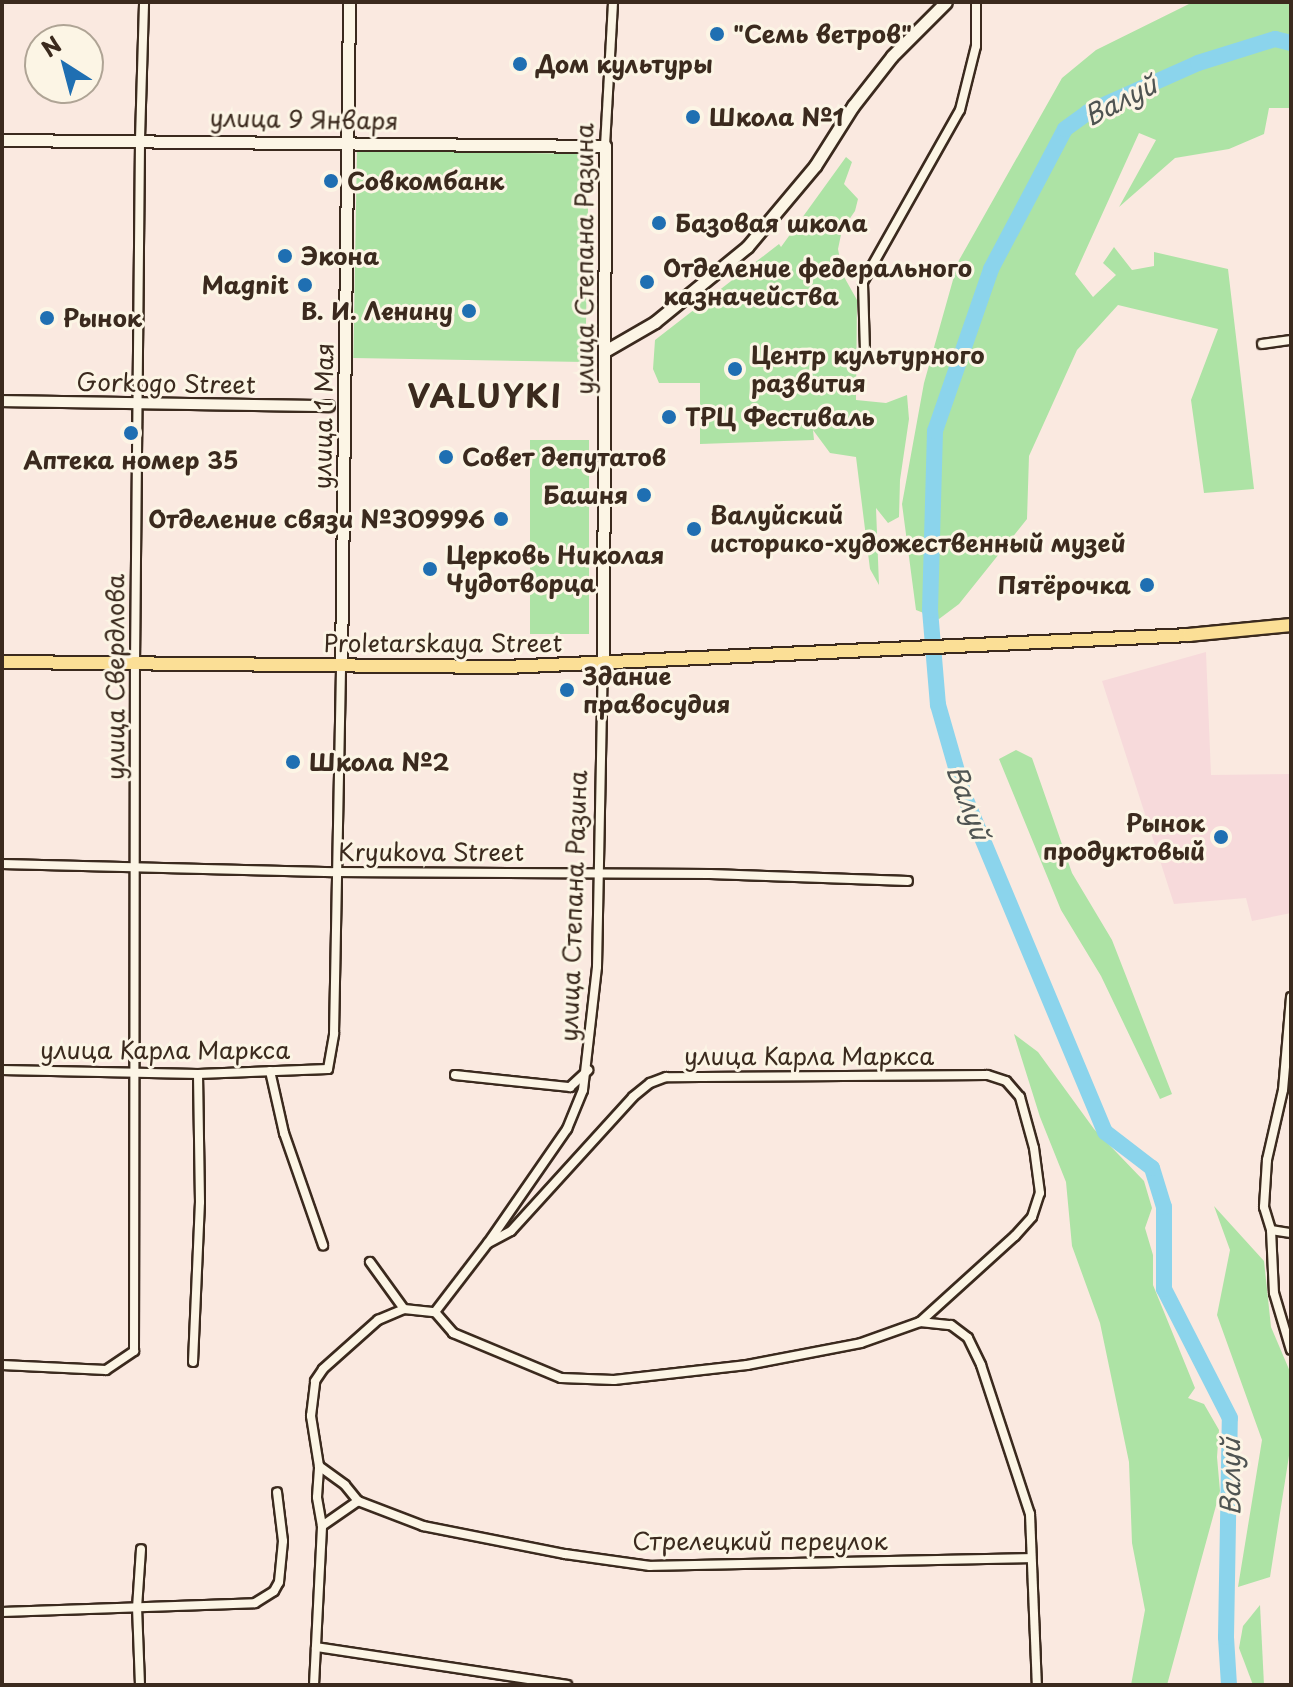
<!DOCTYPE html>
<meta charset="utf-8">
<style>
body{margin:0}
#map{position:relative;width:1293px;height:1687px;overflow:hidden;background:#fae9e0;font-family:"Playpen Sans",sans-serif}
div>[style]{position:absolute}
.built>*{inset:0;background:#f7dadb}
.green>*{inset:0;background:#ade3a5;transform-origin:0 0}
.river>*{height:16px;margin:-8px;padding:0 8px;transform-origin:8px;border-radius:8px;background:#8bd4ec}
.roads{filter:drop-shadow(2px 0 #3b2a1e) drop-shadow(-2px 0 #3b2a1e) drop-shadow(0 2px #3b2a1e) drop-shadow(0 -2px #3b2a1e)}
.minor>*{height:8px;margin:-4px;padding:0 4px;transform-origin:4px;border-radius:4px;background:#fcf5e5}
.tertiary>*{height:10px;margin:-5px;padding:0 5px;transform-origin:5px;border-radius:5px;background:#fcf5e5}
.secondary>*{height:11px;margin:-5.5px;padding:0 5.5px;transform-origin:5.5px;border-radius:5.5px;background:#fcf5e5}
.primary>*{height:12px;margin:-6px;padding:0 6px;transform-origin:6px;border-radius:6px;background:#fbdf96}
.dots>*{width:22px;height:22px;translate:-50% -50%;box-sizing:border-box;border:4px solid #fcf5e5;border-radius:50%}
span{translate:-50% -50%;white-space:nowrap;text-align:center;line-height:1.15;-webkit-text-stroke:6px #fcf5e5;paint-order:stroke}
.poi-label{font-size:24px;color:#3b2a1e;font-weight:700}
.left{translate:0 -50%;text-align:left}
.right{translate:-100% -50%;text-align:right}
.street-label{font-size:24px;color:#3b2a1e}
.water-label{font-size:26px;color:#4f5452;font-style:italic}
.district-label{font-size:32px;color:#3b2a1e;font-weight:700;letter-spacing:2px}
.frame{position:absolute;inset:0;border:4px solid #3b2a1e;pointer-events:none}
.north{position:absolute;left:24px;top:24px;width:80px;height:80px;box-sizing:border-box;background:#fcf5e5;border:2px solid #afa495;border-radius:50%;rotate:324deg;font-size:22px;font-weight:700;line-height:32px;text-align:center;color:#3b2a1e}
.north::after{content:'';display:block;margin:auto;width:28px;height:36px;background:#1f6fb2;clip-path:polygon(50% 0,100% 100%,50% 72%,0 100%)}
</style>
<div id="map">
<div class="built">
<div style="clip-path:polygon(1206px 652px,1211px 775px,1291px 774px,1291px 913px,1252px 921px,1246px 898px,1174px 904px,1102px 681px)"></div>
</div>
<div class="green">
<div style="clip-path:polygon(1193px 2px,1291px 2px,1291px 108px,1269px 108px,1264px 134px,1229px 149px,1175px 158px,1119px 207px,1156px 140px,1139px 133px,1075px 274px,1093px 297px,1116px 275px,1103px 263px,1114px 247px,1132px 270px,1154px 266px,1154px 252px,1228px 269px,1254px 489px,1204px 493px,1191px 400px,1218px 329px,1118px 305px,1077px 350px,1029px 456px,1027px 519px,959px 604px,939px 619px,916px 610px,902px 504px,924px 383px,958px 262px,1062px 78px,1096px 50px)"></div>
<div style="left:357px;top:150px;width:232px;height:208px;rotate:1deg"></div>
<div style="clip-path:polygon(846px 157px,852px 162px,844px 184px,858px 199px,855px 211px,842px 230px,838px 249px,843px 275px,857px 300px,856px 400px,886px 403px,907px 395px,909px 419px,900px 480px,899px 517px,888px 523px,876px 508px,879px 585px,870px 569px,856px 457px,830px 453px,813px 430px,814px 440px,700px 444px,700px 383px,659px 383px,653px 369px,655px 340px,779px 244px,781px 247px)"></div>
<div style="left:530px;top:440px;width:59px;height:194px"></div>
<div style="clip-path:polygon(1016px 750px,1032px 758px,1072px 873px,1112px 940px,1172px 1094px,1160px 1099px,1101px 976px,1061px 910px,999px 759px)"></div>
<div style="clip-path:polygon(1014px 1034px,1038px 1052px,1094px 1129px,1144px 1181px,1152px 1208px,1145px 1228px,1153px 1255px,1153px 1285px,1195px 1388px,1188px 1398px,1204px 1404px,1219px 1430px,1217px 1457px,1220px 1491px,1167px 1685px,1131px 1685px,1145px 1610px,1132px 1543px,1129px 1462px,1100px 1323px,1072px 1246px,1066px 1182px,1040px 1117px)"></div>
<div style="clip-path:polygon(1214px 1206px,1264px 1261px,1271px 1327px,1291px 1374px,1291px 1443px,1270px 1577px,1238px 1587px,1262px 1440px,1217px 1315px,1230px 1250px)"></div>
<div style="clip-path:polygon(1260px 1605px,1264px 1685px,1253px 1685px,1239px 1648px,1243px 1626px)"></div>
</div>
<div class="river">
<div style="left:1229px;top:1685px;width:48px;rotate:-93.6deg"></div>
<div style="left:1226px;top:1637px;width:219px;rotate:-89deg"></div>
<div style="left:1230px;top:1418px;width:145px;rotate:-117.1deg"></div>
<div style="left:1164px;top:1289px;width:82px;rotate:-90deg"></div>
<div style="left:1164px;top:1207px;width:41px;rotate:-107.1deg"></div>
<div style="left:1152px;top:1168px;width:59px;rotate:-142.5deg"></div>
<div style="left:1105px;top:1132px;width:368px;rotate:-112.7deg"></div>
<div style="left:963px;top:792px;width:91px;rotate:-106deg"></div>
<div style="left:938px;top:705px;width:95px;rotate:-94.8deg"></div>
<div style="left:930px;top:610px;width:179px;rotate:-88.4deg"></div>
<div style="left:935px;top:431px;width:171px;rotate:-70.9deg"></div>
<div style="left:991px;top:269px;width:158px;rotate:-62.1deg"></div>
<div style="left:1065px;top:129px;width:29px;rotate:-36deg"></div>
<div style="left:1088px;top:112px;width:120px;rotate:-24deg"></div>
<div style="left:1198px;top:63px;width:81px;rotate:-17.3deg"></div>
<div style="left:1275px;top:39px;width:16px;rotate:14deg"></div>
</div>
<div class="roads">
<div class="minor">
<div style="left:605px;top:146px;width:144px;rotate:-86.8deg"></div>
<div style="left:1262px;top:344px;width:29px;rotate:-8deg"></div>
<div style="left:865px;top:351px;width:69px;rotate:-91.7deg"></div>
<div style="left:863px;top:282px;width:197px;rotate:-60.6deg"></div>
<div style="left:960px;top:110px;width:66px;rotate:-76deg"></div>
<div style="left:976px;top:46px;width:44px;rotate:-90deg"></div>
<div style="left:2px;top:864px;width:333px;rotate:1.4deg"></div>
<div style="left:335px;top:872px;width:375px;rotate:0.3deg"></div>
<div style="left:710px;top:874px;width:198px;rotate:2deg"></div>
<div style="left:1291px;top:997px;width:93px;rotate:94.9deg"></div>
<div style="left:1283px;top:1090px;width:72px;rotate:102.9deg"></div>
<div style="left:1267px;top:1160px;width:47px;rotate:93.7deg"></div>
<div style="left:1264px;top:1207px;width:24px;rotate:73deg"></div>
<div style="left:1271px;top:1230px;width:63px;rotate:87.3deg"></div>
<div style="left:1274px;top:1293px;width:59px;rotate:73.4deg"></div>
<div style="left:2px;top:1070px;width:196px;rotate:1.2deg"></div>
<div style="left:198px;top:1074px;width:130px;rotate:-2.2deg"></div>
<div style="left:328px;top:1069px;width:36px;rotate:-80deg"></div>
<div style="left:334px;top:1034px;width:368px;rotate:-88.9deg"></div>
<div style="left:270px;top:1071px;width:64px;rotate:77.3deg"></div>
<div style="left:284px;top:1133px;width:119px;rotate:70.8deg"></div>
<div style="left:455px;top:1075px;width:116px;rotate:6deg"></div>
<div style="left:570px;top:1087px;width:25px;rotate:-43deg"></div>
<div style="left:1271px;top:1230px;width:20px;rotate:9deg"></div>
<div style="left:370px;top:1262px;width:58px;rotate:54.1deg"></div>
<div style="left:435px;top:1312px;width:28px;rotate:49deg"></div>
<div style="left:453px;top:1333px;width:117px;rotate:22.6deg"></div>
<div style="left:561px;top:1378px;width:53px;rotate:2.2deg"></div>
<div style="left:614px;top:1380px;width:134px;rotate:-6.4deg"></div>
<div style="left:747px;top:1365px;width:116px;rotate:-10.9deg"></div>
<div style="left:861px;top:1343px;width:63px;rotate:-19.6deg"></div>
<div style="left:920px;top:1322px;width:128px;rotate:-42.2deg"></div>
<div style="left:1015px;top:1236px;width:25px;rotate:-48deg"></div>
<div style="left:1032px;top:1217px;width:25px;rotate:-72deg"></div>
<div style="left:1040px;top:1193px;width:45px;rotate:-97.6deg"></div>
<div style="left:1034px;top:1148px;width:53px;rotate:-105.4deg"></div>
<div style="left:1020px;top:1097px;width:21px;rotate:-131deg"></div>
<div style="left:1006px;top:1081px;width:20px;rotate:-162deg"></div>
<div style="left:987px;top:1075px;width:321px;rotate:179.6deg"></div>
<div style="left:666px;top:1077px;width:17px;rotate:159deg"></div>
<div style="left:650px;top:1083px;width:22px;rotate:141deg"></div>
<div style="left:633px;top:1097px;width:181px;rotate:132.3deg"></div>
<div style="left:511px;top:1231px;width:26px;rotate:152deg"></div>
<div style="left:920px;top:1322px;width:31px;rotate:6deg"></div>
<div style="left:951px;top:1325px;width:21px;rotate:37deg"></div>
<div style="left:968px;top:1338px;width:30px;rotate:64deg"></div>
<div style="left:981px;top:1365px;width:157px;rotate:71.8deg"></div>
<div style="left:1030px;top:1514px;width:171px;rotate:87.7deg"></div>
<div style="left:193px;top:1362px;width:160px;rotate:-87.5deg"></div>
<div style="left:200px;top:1202px;width:128px;rotate:-90.9deg"></div>
<div style="left:2px;top:1365px;width:104px;rotate:2.8deg"></div>
<div style="left:106px;top:1370px;width:34px;rotate:-34deg"></div>
<div style="left:134px;top:1351px;width:687px;rotate:-89.92deg"></div>
<div style="left:135px;top:664px;width:525px;rotate:-89.45deg"></div>
<div style="left:140px;top:139px;width:137px;rotate:-88.3deg"></div>
<div style="left:319px;top:1466px;width:32px;rotate:36deg"></div>
<div style="left:345px;top:1485px;width:21px;rotate:51deg"></div>
<div style="left:358px;top:1501px;width:70px;rotate:21deg"></div>
<div style="left:423px;top:1526px;width:145px;rotate:11.2deg"></div>
<div style="left:565px;top:1554px;width:86px;rotate:8deg"></div>
<div style="left:650px;top:1566px;width:381px;rotate:-1.2deg"></div>
<div style="left:322px;top:1526px;width:44px;rotate:-34.8deg"></div>
<div style="left:2px;top:1612px;width:253px;rotate:-2deg"></div>
<div style="left:255px;top:1603px;width:22px;rotate:-32deg"></div>
<div style="left:274px;top:1591px;width:10px;rotate:-61deg"></div>
<div style="left:279px;top:1582px;width:41px;rotate:-84.4deg"></div>
<div style="left:283px;top:1541px;width:49px;rotate:-97deg"></div>
<div style="left:316px;top:1647px;width:254px;rotate:8.6deg"></div>
<div style="left:140px;top:1685px;width:77px;rotate:-92.2deg"></div>
<div style="left:137px;top:1608px;width:59px;rotate:-86.1deg"></div>
<div style="left:314px;top:1685px;width:159px;rotate:-87.1deg"></div>
<div style="left:322px;top:1526px;width:29px;rotate:-100deg"></div>
<div style="left:317px;top:1497px;width:31px;rotate:-86deg"></div>
<div style="left:319px;top:1466px;width:51px;rotate:-99.1deg"></div>
<div style="left:311px;top:1416px;width:35px;rotate:-83deg"></div>
<div style="left:315px;top:1381px;width:14px;rotate:-56deg"></div>
<div style="left:323px;top:1369px;width:74px;rotate:-41.7deg"></div>
<div style="left:378px;top:1320px;width:28px;rotate:-23deg"></div>
<div style="left:404px;top:1309px;width:31px;rotate:6deg"></div>
<div style="left:435px;top:1312px;width:87px;rotate:-52.5deg"></div>
<div style="left:488px;top:1243px;width:139px;rotate:-55.3deg"></div>
<div style="left:567px;top:1129px;width:42px;rotate:-67.7deg"></div>
<div style="left:583px;top:1090px;width:124px;rotate:-83.5deg"></div>
<div style="left:597px;top:967px;width:304px;rotate:-88.9deg"></div>
</div>
<div class="tertiary">
<div style="left:2px;top:401px;width:327px;rotate:0.9deg"></div>
</div>
<div class="secondary">
<div style="left:2px;top:140px;width:603px;rotate:0.57deg"></div>
<div style="left:605px;top:146px;width:517px;rotate:90.22deg"></div>
<div style="left:605px;top:351px;width:58px;rotate:-30.1deg"></div>
<div style="left:655px;top:322px;width:119px;rotate:-39.2deg"></div>
<div style="left:747px;top:247px;width:106px;rotate:-50deg"></div>
<div style="left:815px;top:166px;width:71px;rotate:-57.7deg"></div>
<div style="left:853px;top:106px;width:63px;rotate:-52deg"></div>
<div style="left:892px;top:56px;width:76px;rotate:-45deg"></div>
<div style="left:341px;top:666px;width:664px;rotate:-89.31deg"></div>
</div>
<div class="primary">
<div style="left:2px;top:662px;width:504px;rotate:0.57deg"></div>
<div style="left:506px;top:667px;width:684px;rotate:-2.68deg"></div>
<div style="left:1189px;top:635px;width:102px;rotate:-5.6deg"></div>
</div>
</div>
<div class="dots">
<div style="left:717px;top:34px;background:#1f6fb2"></div>
<div style="left:520px;top:64px;background:#1f6fb2"></div>
<div style="left:693px;top:117px;background:#1f6fb2"></div>
<div style="left:331px;top:181px;background:#1f6fb2"></div>
<div style="left:659px;top:223px;background:#1f6fb2"></div>
<div style="left:285px;top:256px;background:#1f6fb2"></div>
<div style="left:647px;top:282px;background:#1f6fb2"></div>
<div style="left:305px;top:285px;background:#1f6fb2"></div>
<div style="left:469px;top:311px;background:#1f6fb2"></div>
<div style="left:47px;top:318px;background:#1f6fb2"></div>
<div style="left:735px;top:369px;background:#1f6fb2"></div>
<div style="left:669px;top:417px;background:#1f6fb2"></div>
<div style="left:131px;top:433px;background:#1f6fb2"></div>
<div style="left:446px;top:457px;background:#1f6fb2"></div>
<div style="left:644px;top:495px;background:#1f6fb2"></div>
<div style="left:501px;top:519px;background:#1f6fb2"></div>
<div style="left:694px;top:529px;background:#1f6fb2"></div>
<div style="left:430px;top:569px;background:#1f6fb2"></div>
<div style="left:1147px;top:585px;background:#1f6fb2"></div>
<div style="left:567px;top:690px;background:#1f6fb2"></div>
<div style="left:293px;top:762px;background:#1f6fb2"></div>
<div style="left:1221px;top:837px;background:#1f6fb2"></div>
</div>
<div class="poi-label">
<span class="left" style="left:733px;top:34px">"Семь ветров"</span>
<span class="left" style="left:536px;top:64px">Дом культуры</span>
<span class="left" style="left:709px;top:117px">Школа №1</span>
<span class="left" style="left:347px;top:181px">Совкомбанк</span>
<span class="left" style="left:675px;top:223px">Базовая школа</span>
<span class="left" style="left:301px;top:256px">Экона</span>
<span class="left" style="left:663px;top:282px">Отделение федерального<br>казначейства</span>
<span class="right" style="left:289px;top:285px">Magnit</span>
<span class="right" style="left:453px;top:311px">В. И. Ленину</span>
<span class="left" style="left:63px;top:318px">Рынок</span>
<span class="left" style="left:751px;top:369px">Центр культурного<br>развития</span>
<span class="left" style="left:685px;top:417px">ТРЦ Фестиваль</span>
<span class="left" style="left:462px;top:457px">Совет депутатов</span>
<span style="left:131px;top:460px">Аптека номер 35</span>
<span class="right" style="left:628px;top:495px">Башня</span>
<span class="left" style="left:710px;top:529px">Валуйский<br>историко-художественный музей</span>
<span class="right" style="left:485px;top:519px">Отделение связи №309996</span>
<span class="left" style="left:446px;top:569px">Церковь Николая<br>Чудотворца</span>
<span class="right" style="left:1131px;top:585px">Пятёрочка</span>
<span class="left" style="left:583px;top:690px">Здание<br>правосудия</span>
<span class="left" style="left:309px;top:762px">Школа №2</span>
<span class="right" style="left:1205px;top:837px">Рынок<br>продуктовый</span>
</div>
<div class="street-label">
<span style="left:304px;top:119px;rotate:1deg">улица 9 Января</span>
<span style="left:584px;top:259px;rotate:-90deg">улица Степана Разина</span>
<span style="left:166px;top:383px;rotate:1deg">Gorkogo Street</span>
<span style="left:323px;top:416px;rotate:-89deg">улица 1 Мая</span>
<span style="left:443px;top:643px">Proletarskaya Street</span>
<span style="left:115px;top:677px;rotate:-90deg">улица Свердлова</span>
<span style="left:431px;top:852px">Kryukova Street</span>
<span style="left:573px;top:906px;rotate:-88deg">улица Степана Разина</span>
<span style="left:165px;top:1050px">улица Карла Маркса</span>
<span style="left:809px;top:1056px">улица Карла Маркса</span>
<span style="left:760px;top:1541px">Стрелецкий переулок</span>
</div>
<div class="water-label">
<span style="left:1120px;top:100px;rotate:-27deg">Валуй</span>
<span style="left:969px;top:802px;rotate:70deg">Валуй</span>
<span style="left:1230px;top:1477px;rotate:-90deg">Валуй</span>
</div>
<div class="district-label">
<span style="left:485px;top:395px">VALUYKI</span>
</div>
<div class="frame"></div>
<div class="north">N</div>
</div>
